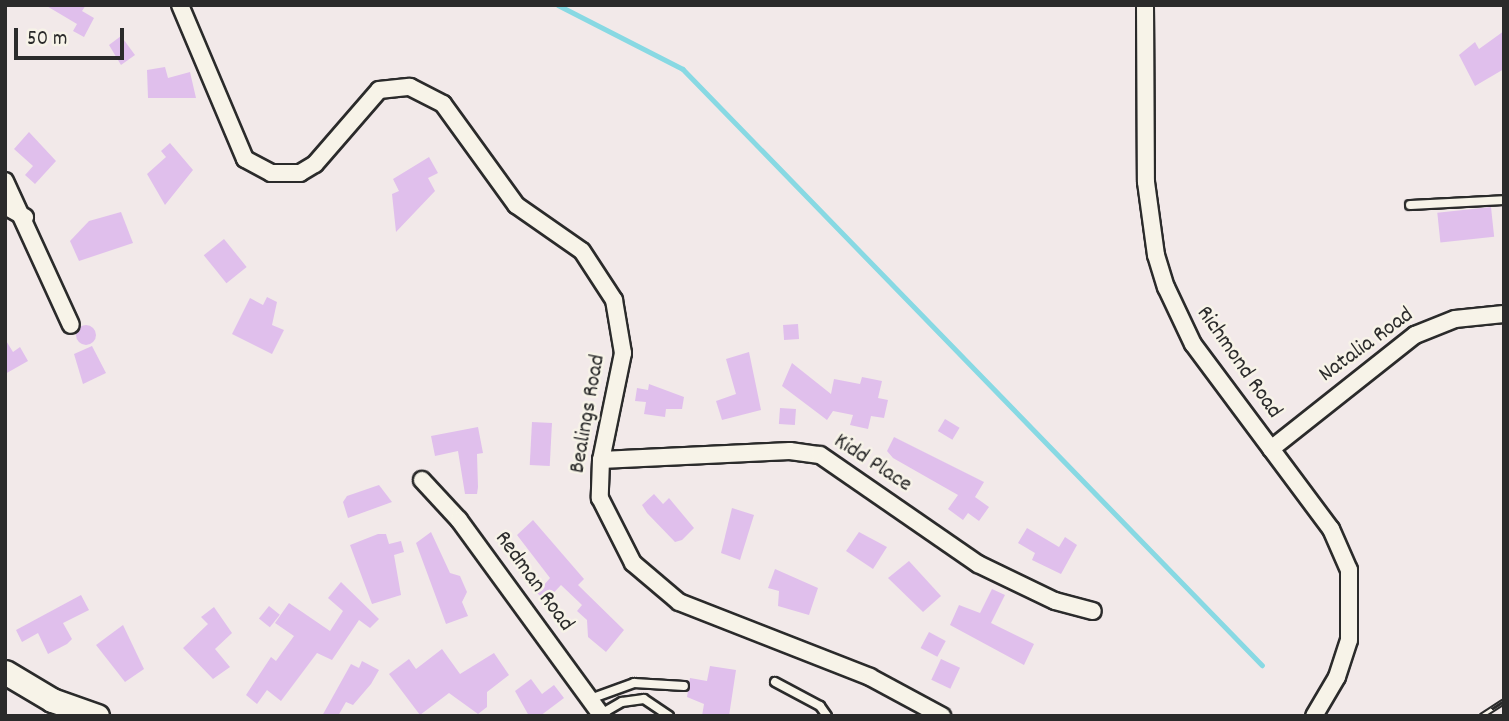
<!DOCTYPE html>
<style>
body{margin:0}
#map{position:relative;width:1509px;height:721px;overflow:hidden;background:#f2e9e9;font-family:Dekko,sans-serif}
div>[style]{position:absolute}
.stream>*{height:4.5px;margin:-2.25px;padding:0 2.25px;transform-origin:2.25px;border-radius:2.25px;background:#88d9e3}
.building>*{inset:0;background:#e0bfec;transform-origin:0 0}
.round{border-radius:50%}
.roads{filter:drop-shadow(2px 0 #2b2b2b) drop-shadow(-2px 0 #2b2b2b) drop-shadow(0 2px #2b2b2b) drop-shadow(0 -2px #2b2b2b)}
.service>*{height:8px;margin:-4px;padding:0 4px;transform-origin:4px;border-radius:4px;background:#f7f3e8}
.minor>*{height:16px;margin:-8px;padding:0 8px;transform-origin:8px;border-radius:8px;background:#f7f3e8}
.secondary>*{height:23px;margin:-11.5px;padding:0 11.5px;transform-origin:11.5px;border-radius:11.5px;background:#f7f3e8}
.rail>*{height:7px;margin-top:-3.5px;transform-origin:0;background:repeating-linear-gradient(90deg,#f7f3e8 0 13px,#2b2b2b 0 26px);box-sizing:border-box;border-block:2px solid #2b2b2b}
span{translate:-50% -50%;white-space:nowrap;text-align:center;line-height:1.15;-webkit-text-stroke:5px #f7f3e8;paint-order:stroke}
.street-label{font-size:23px;color:#2b2b2b}
.frame{position:absolute;inset:0;border:7px solid #2b2b2b;pointer-events:none}
.scale{position:absolute;left:14px;top:28px;width:110px;height:32px;box-sizing:border-box;border:4px solid #2b2b2b;border-top:0;padding-left:9px;font-size:21px;line-height:24px;white-space:nowrap;color:#2b2b2b;-webkit-text-stroke:5px #f7f3e8;paint-order:stroke}
</style>
<div id="map">
<div class="stream">
<div style="left:558px;top:5px;width:140px;rotate:27.1deg"></div>
<div style="left:683px;top:69px;width:831px;rotate:45.83deg"></div>
</div>
<div class="building">
<div style="clip-path:polygon(45px 5px,86px 5px,82px 11px,94px 18px,84px 37px,73px 31px,77px 24px)"></div>
<div style="clip-path:polygon(1504px 31px,1504px 69px,1475px 86px,1459px 55px,1475px 42px,1479px 49px)"></div>
<div style="clip-path:polygon(121px 36px,135px 55px,121px 65px,109px 45px)"></div>
<div style="clip-path:polygon(165px 67px,168px 78px,190px 72px,196px 98px,148px 98px,147px 70px)"></div>
<div style="clip-path:polygon(29px 132px,56px 161px,35px 184px,25px 175px,33px 166px,14px 149px)"></div>
<div style="clip-path:polygon(170px 143px,193px 170px,165px 205px,147px 174px,166px 157px,161px 151px)"></div>
<div style="clip-path:polygon(429px 157px,438px 173px,428px 178px,435px 191px,396px 232px,392px 194px,399px 191px,393px 179px)"></div>
<div style="left:1491px;top:207px;width:30px;height:54px;rotate:84deg"></div>
<div style="clip-path:polygon(121px 212px,133px 243px,79px 261px,70px 241px,89px 221px)"></div>
<div style="left:224px;top:239px;width:36px;height:26px;rotate:51deg"></div>
<div style="clip-path:polygon(267px 297px,277px 302px,272px 325px,284px 330px,272px 354px,232px 334px,250px 298px,263px 305px)"></div>
<div style="left:798px;top:324px;width:15px;height:15px;rotate:86deg"></div>
<div class="round" style="left:76px;top:325px;width:20px;height:20px"></div>
<div style="clip-path:polygon(5px 339px,13px 352px,20px 347px,28px 361px,5px 374px)"></div>
<div style="clip-path:polygon(92px 346px,106px 373px,83px 384px,74px 354px)"></div>
<div style="clip-path:polygon(749px 352px,761px 410px,722px 420px,716px 401px,736px 394px,726px 359px)"></div>
<div style="clip-path:polygon(792px 363px,831px 394px,834px 379px,860px 384px,862px 377px,882px 381px,878px 398px,888px 400px,884px 418px,871px 416px,868px 429px,850px 425px,853px 415px,833px 411px,827px 420px,782px 386px)"></div>
<div style="clip-path:polygon(649px 384px,684px 397px,682px 409px,666px 409px,665px 417px,644px 414px,646px 402px,635px 401px,637px 388px,648px 390px)"></div>
<div style="left:780px;top:408px;width:16px;height:16px;rotate:4deg"></div>
<div style="left:945px;top:419px;width:17px;height:14px;rotate:31deg"></div>
<div style="left:532px;top:422px;width:20px;height:43px;rotate:3deg"></div>
<div style="clip-path:polygon(478px 427px,483px 453px,477px 454px,478px 487px,477px 494px,465px 494px,458px 451px,435px 456px,431px 436px)"></div>
<div style="clip-path:polygon(894px 437px,984px 482px,975px 497px,989px 507px,979px 521px,968px 513px,963px 520px,948px 509px,958px 495px,893px 458px,887px 451px)"></div>
<div style="clip-path:polygon(379px 485px,392px 502px,348px 518px,343px 502px,347px 496px)"></div>
<div style="clip-path:polygon(654px 494px,663px 504px,669px 498px,694px 528px,682px 540px,675px 542px,647px 513px,642px 505px)"></div>
<div style="clip-path:polygon(732px 508px,754px 515px,740px 560px,721px 553px)"></div>
<div style="clip-path:polygon(533px 520px,584px 579px,578px 585px,624px 630px,606px 652px,588px 637px,587px 620px,577px 611px,582px 605px,561px 585px,546px 601px,537px 593px,550px 578px,517px 535px)"></div>
<div style="clip-path:polygon(1027px 528px,1059px 547px,1065px 537px,1077px 545px,1061px 574px,1032px 560px,1035px 553px,1018px 543px)"></div>
<div style="clip-path:polygon(431px 532px,450px 573px,460px 576px,467px 592px,462px 602px,468px 616px,446px 624px,416px 543px)"></div>
<div style="clip-path:polygon(859px 532px,887px 547px,873px 569px,846px 551px)"></div>
<div style="clip-path:polygon(378px 534px,386px 534px,389px 544px,401px 541px,404px 552px,394px 555px,401px 595px,372px 604px,350px 545px)"></div>
<div style="clip-path:polygon(909px 561px,941px 596px,923px 612px,888px 578px)"></div>
<div style="clip-path:polygon(775px 569px,818px 588px,809px 615px,778px 606px,779px 591px,768px 588px)"></div>
<div style="clip-path:polygon(341px 582px,379px 619px,370px 628px,359px 620px,332px 660px,317px 653px,281px 701px,267px 690px,257px 704px,246px 695px,271px 657px,276px 661px,294px 636px,275px 623px,289px 603px,330px 631px,343px 611px,328px 598px)"></div>
<div style="clip-path:polygon(992px 589px,1005px 595px,991px 623px,1034px 644px,1024px 665px,950px 625px,959px 605px,980px 613px)"></div>
<div style="clip-path:polygon(81px 595px,89px 610px,63px 623px,72px 639px,67px 644px,48px 654px,38px 633px,22px 642px,16px 630px)"></div>
<div style="left:269px;top:606px;width:14px;height:16px;rotate:39deg"></div>
<div style="clip-path:polygon(214px 607px,232px 633px,215px 649px,230px 667px,213px 679px,183px 648px,208px 624px,201px 617px)"></div>
<div style="clip-path:polygon(123px 625px,144px 669px,125px 682px,96px 645px)"></div>
<div style="left:929px;top:632px;width:19px;height:18px;rotate:28deg"></div>
<div style="clip-path:polygon(442px 649px,460px 674px,494px 653px,509px 675px,487px 692px,487px 707px,478px 714px,449px 693px,420px 715px,389px 674px,409px 659px,416px 669px)"></div>
<div style="left:941px;top:659px;width:21px;height:23px;rotate:25deg"></div>
<div style="clip-path:polygon(362px 661px,379px 670px,371px 684px,353px 705px,346px 702px,338px 716px,322px 716px,351px 664px,359px 668px)"></div>
<div style="clip-path:polygon(710px 666px,736px 670px,729px 716px,702px 716px,704px 704px,687px 697px,690px 678px,707px 681px)"></div>
<div style="clip-path:polygon(531px 679px,542px 694px,554px 685px,564px 698px,540px 716px,529px 716px,515px 691px)"></div>
</div>
<div class="roads">
<div class="service">
<div style="left:1410px;top:205px;width:94px;rotate:-3deg"></div>
<div style="left:775px;top:682px;width:51px;rotate:28.1deg"></div>
<div style="left:820px;top:706px;width:12px;rotate:55deg"></div>
<div style="left:590px;top:699px;width:47px;rotate:-20deg"></div>
<div style="left:634px;top:683px;width:50px;rotate:3.4deg"></div>
<div style="left:601px;top:714px;width:24px;rotate:-30deg"></div>
<div style="left:622px;top:702px;width:22px;rotate:-8deg"></div>
<div style="left:644px;top:699px;width:30px;rotate:34deg"></div>
</div>
<div class="minor">
<div style="left:180px;top:5px;width:167px;rotate:67.1deg"></div>
<div style="left:245px;top:159px;width:30px;rotate:28deg"></div>
<div style="left:271px;top:173px;width:29px"></div>
<div style="left:300px;top:173px;width:17px;rotate:-31deg"></div>
<div style="left:315px;top:164px;width:98px;rotate:-49.1deg"></div>
<div style="left:379px;top:90px;width:31px;rotate:-6deg"></div>
<div style="left:410px;top:87px;width:37px;rotate:27deg"></div>
<div style="left:443px;top:104px;width:125px;rotate:54.1deg"></div>
<div style="left:516px;top:205px;width:80px;rotate:34.9deg"></div>
<div style="left:582px;top:251px;width:59px;rotate:56.9deg"></div>
<div style="left:614px;top:300px;width:54px;rotate:80.4deg"></div>
<div style="left:623px;top:353px;width:109px;rotate:101.6deg"></div>
<div style="left:601px;top:460px;width:38px;rotate:92deg"></div>
<div style="left:600px;top:498px;width:73px;rotate:63.1deg"></div>
<div style="left:633px;top:563px;width:60px;rotate:40.3deg"></div>
<div style="left:679px;top:602px;width:205px;rotate:21.4deg"></div>
<div style="left:870px;top:677px;width:82px;rotate:28.4deg"></div>
<div style="left:1145px;top:5px;width:177px;rotate:89.7deg"></div>
<div style="left:1146px;top:182px;width:74px;rotate:82.2deg"></div>
<div style="left:1156px;top:255px;width:34px;rotate:73deg"></div>
<div style="left:1166px;top:287px;width:63px;rotate:64.7deg"></div>
<div style="left:1193px;top:344px;width:231px;rotate:53.3deg"></div>
<div style="left:1331px;top:529px;width:45px;rotate:66.3deg"></div>
<div style="left:1349px;top:570px;width:70px;rotate:90deg"></div>
<div style="left:1349px;top:640px;width:39px;rotate:108deg"></div>
<div style="left:1337px;top:677px;width:45px;rotate:120.5deg"></div>
<div style="left:5px;top:181px;width:158px;rotate:65.4deg"></div>
<div style="left:5px;top:206px;width:23px;rotate:29deg"></div>
<div style="left:1271px;top:449px;width:184px;rotate:-38.4deg"></div>
<div style="left:1415px;top:335px;width:43px;rotate:-21.8deg"></div>
<div style="left:1455px;top:319px;width:49px;rotate:-5.8deg"></div>
<div style="left:601px;top:460px;width:189px;rotate:-2.7deg"></div>
<div style="left:790px;top:451px;width:30px;rotate:8deg"></div>
<div style="left:820px;top:455px;width:192px;rotate:34.6deg"></div>
<div style="left:978px;top:564px;width:85px;rotate:25.7deg"></div>
<div style="left:1055px;top:601px;width:39px;rotate:15deg"></div>
<div style="left:422px;top:480px;width:54px;rotate:47.2deg"></div>
<div style="left:459px;top:520px;width:243px;rotate:53.9deg"></div>
</div>
<div class="secondary">
<div style="left:5px;top:672px;width:55px;rotate:30.8deg"></div>
<div style="left:52px;top:700px;width:48px;rotate:19.6deg"></div>
</div>
</div>
<div class="rail">
<div style="left:1481px;top:716px;width:27px;rotate:-33deg"></div>
</div>
<div class="street-label">
<span style="left:1367px;top:346px;rotate:-36deg">Natalia Road</span>
<span style="left:1238px;top:363px;rotate:55deg">Richmond Road</span>
<span style="left:589px;top:414px;rotate:-80deg">Bealings Road</span>
<span style="left:872px;top:464px;rotate:33deg">Kidd Place</span>
<span style="left:533px;top:582px;rotate:54deg">Redman Road</span>
</div>
<div class="frame"></div>
<div class="scale">50 m</div>
</div>
